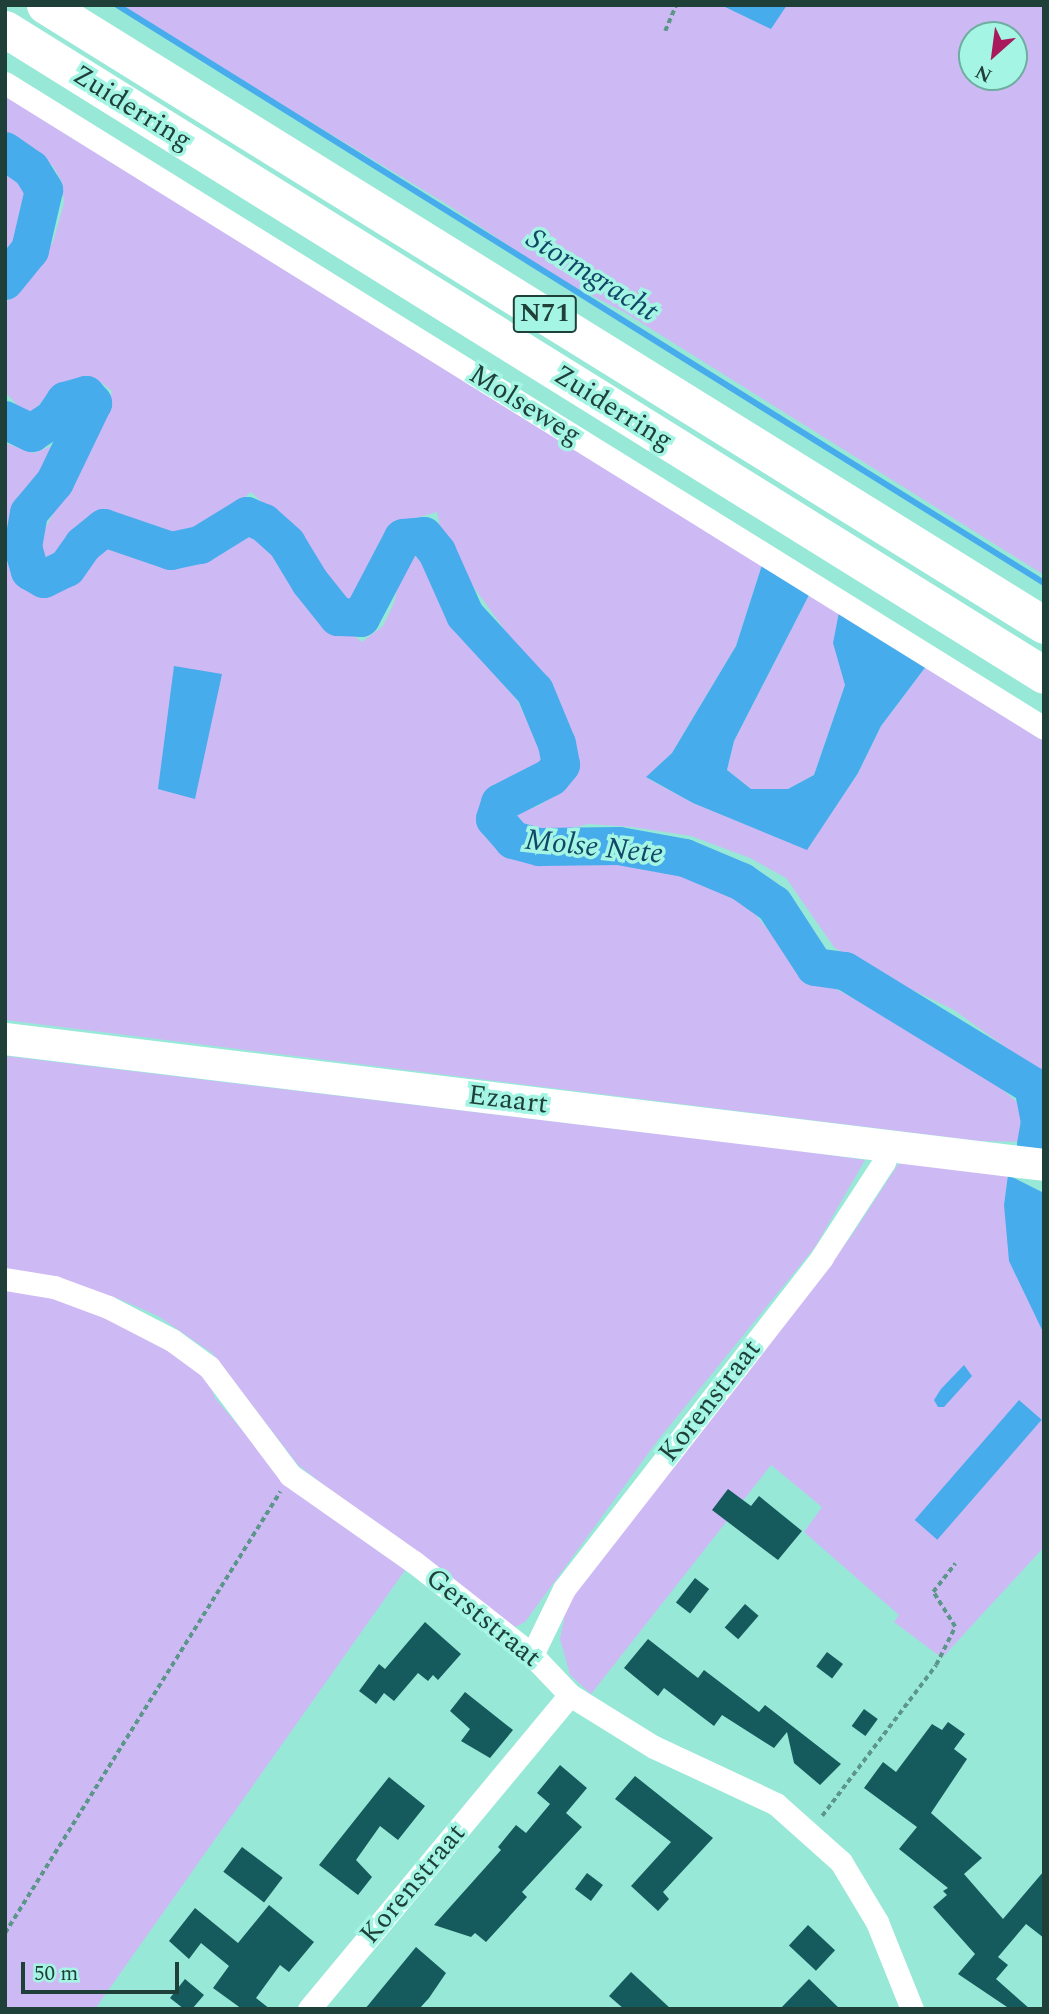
<!DOCTYPE html>
<style>
body{margin:0}
#map{position:relative;width:1049px;height:2014px;overflow:hidden;background:#97e8d7;font-family:Spectral,serif}
div>[style]{position:absolute}
.green>*{inset:0;background:#cdbaf4}
.water>*{inset:0;background:#47aceb;transform-origin:0 0}
.stream>*{height:6px;margin:-3px;padding:0 3px;transform-origin:3px;border-radius:3px;background:#47aceb}
.river>*{height:38px;margin:-19px;padding:0 19px;transform-origin:19px;border-radius:19px;background:#47aceb}
.building>*{inset:0;background:#155a5d;transform-origin:0 0}
.path>*{height:3.5px;margin-top:-1.75px;transform-origin:0;background:repeating-linear-gradient(90deg,#5c968a 0 5px,transparent 0 8.5px)}
.minor>*{height:23px;margin:-11.5px;padding:0 11.5px;transform-origin:11.5px;border-radius:11.5px;background:#fff}
.secondary>*{height:32px;margin:-16px;padding:0 16px;transform-origin:16px;border-radius:16px;background:#fff}
.trunk>*{height:37px;margin:-18.5px;padding:0 18.5px;transform-origin:18.5px;border-radius:18.5px;background:#fff}
span{translate:-50% -50%;white-space:nowrap;text-align:center;line-height:1.15;-webkit-text-stroke:7px #a4f5e4;paint-order:stroke}
.shield-label span{padding:2px 5px;background:#a4f5e4;border:2px solid;border-radius:5px;-webkit-text-stroke-width:0}
.shield-label{font-size:26px;color:#1e4039;font-weight:700}
.street-label{font-size:28px;color:#1e4039}
.water-label{font-size:30px;color:#114867;font-style:italic}
.frame{position:absolute;inset:0;border:7px solid #1e4039;pointer-events:none}
.north{position:absolute;left:958px;top:21px;width:70px;height:70px;box-sizing:border-box;background:#a4f5e4;border:2px solid #6eada0;border-radius:50%;rotate:208deg;font-size:19px;font-weight:700;line-height:28px;text-align:center;color:#1e4039}
.north::after{content:'';display:block;margin:auto;width:24px;height:32px;background:#a81a5c;clip-path:polygon(50% 0,100% 100%,50% 72%,0 100%)}
.scale{position:absolute;left:21px;top:1962px;width:158px;height:32px;box-sizing:border-box;border:4px solid #1e4039;border-top:0;padding-left:9px;font-size:21px;line-height:24px;white-space:nowrap;color:#1e4039;-webkit-text-stroke:5px #a4f5e4;paint-order:stroke}
</style>
<div id="map">
<div class="green">
<div style="clip-path:polygon(evenodd,117px 5px,1044px 5px,1044px 575px,624px 312px,557px 278px,448px 205px,117px 5px,972px 35px,1014px 35px,1014px 77px,972px 77px,972px 35px)"></div>
<div style="clip-path:polygon(5px 89px,762px 565px,736px 646px,672px 753px,647px 778px,693px 803px,807px 849px,858px 773px,881px 726px,927px 665px,1044px 737px,1044px 1075px,954px 1010px,855px 962px,834px 947px,786px 878px,750px 858px,691px 836px,632px 827px,588px 824px,558px 832px,527px 828px,514px 821px,511px 816px,521px 806px,536px 807px,566px 789px,573px 754px,570px 727px,547px 679px,522px 654px,465px 575px,442px 535px,437px 512px,391px 525px,358px 599px,351px 604px,337px 593px,306px 542px,251px 492px,201px 533px,178px 533px,109px 515px,93px 517px,76px 532px,53px 564px,43px 561px,39px 546px,44px 531px,104px 418px,112px 391px,95px 378px,74px 379px,57px 387px,32px 412px,21px 409px,5px 392px,5px 304px,31px 277px,53px 242px,64px 203px,62px 182px,53px 166px,5px 131px)"></div>
<div style="clip-path:polygon(5px 169px,29px 188px,32px 199px,30px 213px,5px 254px)"></div>
<div style="clip-path:polygon(5px 443px,34px 453px,54px 445px,60px 453px,52px 474px,20px 521px,14px 553px,16px 574px,25px 584px,46px 591px,102px 544px,128px 544px,180px 564px,206px 560px,227px 551px,244px 536px,259px 533px,316px 606px,362px 642px,383px 626px,394px 603px,404px 560px,418px 552px,427px 554px,448px 605px,502px 671px,494px 674px,517px 700px,540px 747px,543px 765px,495px 793px,485px 816px,498px 842px,561px 863px,587px 856px,634px 860px,691px 875px,742px 899px,805px 973px,922px 1034px,997px 1085px,1024px 1108px,1031px 1126px,1028px 1142px,980px 1141px,5px 1020px)"></div>
<div style="clip-path:polygon(809px 595px,839px 612px,845px 685px,814px 775px,788px 789px,751px 789px,727px 770px,734px 741px)"></div>
<div style="clip-path:polygon(5px 1056px,793px 1150px,865px 1160px,815px 1247px,658px 1440px,525px 1622px,511px 1629px,298px 1465px,212px 1353px,158px 1316px,119px 1299px,5px 1270px)"></div>
<div style="clip-path:polygon(901px 1160px,1008px 1175px,1004px 1205px,1044px 1334px,1044px 1547px,942px 1658px,894px 1622px,899px 1615px,804px 1532px,822px 1507px,771px 1465px,591px 1694px,570px 1675px,560px 1639px,568px 1599px,852px 1235px)"></div>
<div style="clip-path:polygon(5px 1287px,60px 1296px,166px 1346px,207px 1378px,215px 1398px,286px 1482px,408px 1566px,95px 2009px,5px 2009px)"></div>
</div>
<div class="water">
<div style="clip-path:polygon(721px 5px,787px 5px,771px 29px)"></div>
<div style="clip-path:polygon(762px 565px,809px 595px,734px 741px,727px 770px,751px 789px,788px 789px,814px 775px,845px 685px,833px 643px,839px 612px,927px 665px,881px 726px,858px 773px,807px 850px,693px 803px,646px 777px,672px 753px,736px 646px)"></div>
<div style="clip-path:polygon(174px 666px,222px 674px,195px 799px,158px 789px)"></div>
<div style="clip-path:polygon(1008px 1175px,1044px 1193px,1044px 1334px,1009px 1261px,1004px 1205px)"></div>
<div style="clip-path:polygon(964px 1365px,972px 1376px,944px 1407px,938px 1407px,934px 1400px,941px 1389px)"></div>
<div style="left:1019px;top:1400px;width:30px;height:159px;rotate:41deg"></div>
</div>
<div class="stream">
<div style="left:117px;top:5px;width:1092px;rotate:31.94deg"></div>
</div>
<div class="river">
<div style="left:5px;top:151px;width:32px;rotate:35deg"></div>
<div style="left:31px;top:169px;width:25px;rotate:58deg"></div>
<div style="left:44px;top:190px;width:62px;rotate:103.1deg"></div>
<div style="left:30px;top:250px;width:40px;rotate:129deg"></div>
<div style="left:5px;top:420px;width:30px;rotate:26deg"></div>
<div style="left:32px;top:433px;width:25px;rotate:-34deg"></div>
<div style="left:53px;top:419px;width:22px;rotate:-56deg"></div>
<div style="left:65px;top:401px;width:22px;rotate:-16deg"></div>
<div style="left:86px;top:395px;width:11px;rotate:49deg"></div>
<div style="left:93px;top:403px;width:88px;rotate:115.7deg"></div>
<div style="left:55px;top:482px;width:40px;rotate:130deg"></div>
<div style="left:29px;top:513px;width:35px;rotate:100deg"></div>
<div style="left:23px;top:547px;width:25px;rotate:74deg"></div>
<div style="left:30px;top:571px;width:16px;rotate:30deg"></div>
<div style="left:44px;top:579px;width:25px;rotate:-26deg"></div>
<div style="left:67px;top:568px;width:28px;rotate:-55deg"></div>
<div style="left:83px;top:545px;width:27px;rotate:-39deg"></div>
<div style="left:104px;top:528px;width:71px;rotate:18.9deg"></div>
<div style="left:171px;top:551px;width:30px;rotate:-12deg"></div>
<div style="left:200px;top:545px;width:55px;rotate:-31.7deg"></div>
<div style="left:247px;top:516px;width:18px;rotate:22deg"></div>
<div style="left:264px;top:523px;width:31px;rotate:42deg"></div>
<div style="left:287px;top:544px;width:44px;rotate:58.8deg"></div>
<div style="left:310px;top:582px;width:45px;rotate:51.3deg"></div>
<div style="left:338px;top:617px;width:23px;rotate:2deg"></div>
<div style="left:361px;top:618px;width:90px;rotate:-62.3deg"></div>
<div style="left:403px;top:538px;width:21px;rotate:-5deg"></div>
<div style="left:424px;top:536px;width:21px;rotate:51deg"></div>
<div style="left:437px;top:552px;width:69px;rotate:66deg"></div>
<div style="left:465px;top:615px;width:103px;rotate:47.4deg"></div>
<div style="left:535px;top:691px;width:57px;rotate:67.5deg"></div>
<div style="left:557px;top:744px;width:21px;rotate:79deg"></div>
<div style="left:561px;top:765px;width:16px;rotate:130deg"></div>
<div style="left:551px;top:777px;width:57px;rotate:153deg"></div>
<div style="left:500px;top:803px;width:17px;rotate:107deg"></div>
<div style="left:495px;top:819px;width:28px;rotate:49deg"></div>
<div style="left:513px;top:840px;width:28px;rotate:15deg"></div>
<div style="left:540px;top:847px;width:79px;rotate:-0.7deg"></div>
<div style="left:619px;top:846px;width:67px;rotate:10.3deg"></div>
<div style="left:685px;top:858px;width:62px;rotate:22.8deg"></div>
<div style="left:742px;top:882px;width:39px;rotate:35deg"></div>
<div style="left:774px;top:904px;width:75px;rotate:56.9deg"></div>
<div style="left:815px;top:967px;width:30px;rotate:8deg"></div>
<div style="left:845px;top:971px;width:220px;rotate:31.5deg"></div>
<div style="left:1033px;top:1086px;width:37px;rotate:79deg"></div>
<div style="left:1040px;top:1122px;width:23px;rotate:100deg"></div>
</div>
<div class="building">
<div style="clip-path:polygon(728px 1489px,751px 1506px,759px 1496px,802px 1531px,778px 1560px,712px 1510px)"></div>
<div style="left:695px;top:1578px;width:18px;height:31px;rotate:38deg"></div>
<div style="left:745px;top:1604px;width:18px;height:31px;rotate:41deg"></div>
<div style="clip-path:polygon(425px 1622px,461px 1654px,438px 1680px,433px 1675px,428px 1681px,418px 1673px,394px 1701px,384px 1693px,376px 1704px,359px 1691px,379px 1664px,385px 1669px)"></div>
<div style="clip-path:polygon(648px 1639px,698px 1678px,704px 1670px,759px 1712px,765px 1705px,841px 1764px,820px 1785px,794px 1763px,787px 1732px,774px 1748px,722px 1715px,714px 1726px,664px 1688px,658px 1696px,624px 1668px)"></div>
<div style="left:827px;top:1652px;width:20px;height:18px;rotate:37deg"></div>
<div style="clip-path:polygon(465px 1692px,513px 1730px,490px 1758px,461px 1741px,470px 1729px,450px 1711px)"></div>
<div style="left:864px;top:1709px;width:17px;height:21px;rotate:36deg"></div>
<div style="clip-path:polygon(948px 1722px,965px 1734px,954px 1749px,967px 1759px,931px 1813px,982px 1858px,964px 1874px,1003px 1919px,1044px 1871px,1044px 1938px,1026px 1924px,998px 1957px,1008px 1965px,996px 1979px,1030px 2009px,1010px 2009px,958px 1974px,975px 1954px,933px 1907px,947px 1895px,943px 1891px,948px 1888px,899px 1849px,917px 1827px,864px 1788px,883px 1762px,896px 1772px,932px 1724px,942px 1730px)"></div>
<div style="clip-path:polygon(560px 1765px,587px 1788px,566px 1813px,582px 1827px,522px 1892px,527px 1897px,486px 1942px,475px 1933px,471px 1937px,434px 1925px,501px 1850px,498px 1847px,516px 1825px,526px 1833px,550px 1804px,537px 1793px)"></div>
<div style="clip-path:polygon(635px 1776px,713px 1838px,663px 1892px,669px 1899px,658px 1911px,631px 1886px,671px 1842px,615px 1799px)"></div>
<div style="clip-path:polygon(389px 1777px,425px 1806px,398px 1840px,380px 1826px,356px 1860px,372px 1877px,358px 1895px,319px 1865px)"></div>
<div style="left:242px;top:1847px;width:51px;height:31px;rotate:37deg"></div>
<div style="left:587px;top:1873px;width:20px;height:20px;rotate:37deg"></div>
<div style="clip-path:polygon(269px 1905px,314px 1942px,289px 1972px,280px 1965px,256px 1998px,270px 2009px,242px 2009px,213px 1988px,229px 1966px,201px 1943px,189px 1959px,169px 1941px,195px 1908px,238px 1943px)"></div>
<div style="left:808px;top:1925px;width:37px;height:28px;rotate:43deg"></div>
<div style="clip-path:polygon(416px 1947px,446px 1973px,429px 1998px,419px 2009px,365px 2009px)"></div>
<div style="clip-path:polygon(631px 1972px,671px 2009px,624px 2009px,609px 1996px)"></div>
<div style="clip-path:polygon(185px 1979px,204px 1995px,192px 2009px,184px 2009px,170px 1998px)"></div>
<div style="clip-path:polygon(809px 1979px,840px 2009px,780px 2009px)"></div>
</div>
<div class="path">
<div style="left:665px;top:31px;width:28px;rotate:-67deg"></div>
<div style="left:822px;top:1816px;width:189px;rotate:-52.9deg"></div>
<div style="left:936px;top:1665px;width:42px;rotate:-63.4deg"></div>
<div style="left:955px;top:1627px;width:41px;rotate:-122.2deg"></div>
<div style="left:933px;top:1592px;width:36px;rotate:-52deg"></div>
<div style="left:5px;top:1933px;width:520px;rotate:-58.05deg"></div>
</div>
<div class="minor">
<div style="left:5px;top:83px;width:1223px;rotate:31.83deg"></div>
<div style="left:5px;top:1279px;width:50px;rotate:9.3deg"></div>
<div style="left:54px;top:1287px;width:58px;rotate:20.3deg"></div>
<div style="left:108px;top:1307px;width:72px;rotate:27.3deg"></div>
<div style="left:172px;top:1340px;width:46px;rotate:36.1deg"></div>
<div style="left:209px;top:1367px;width:135px;rotate:53.1deg"></div>
<div style="left:290px;top:1475px;width:151px;rotate:35.1deg"></div>
<div style="left:414px;top:1562px;width:150px;rotate:38.2deg"></div>
<div style="left:532px;top:1655px;width:55px;rotate:46.5deg"></div>
<div style="left:570px;top:1695px;width:99px;rotate:31.8deg"></div>
<div style="left:654px;top:1747px;width:135px;rotate:25deg"></div>
<div style="left:776px;top:1804px;width:87px;rotate:41.7deg"></div>
<div style="left:841px;top:1862px;width:70px;rotate:59deg"></div>
<div style="left:877px;top:1922px;width:94px;rotate:68.1deg"></div>
<div style="left:532px;top:1655px;width:73px;rotate:-64.1deg"></div>
<div style="left:564px;top:1589px;width:420px;rotate:-52.1deg"></div>
<div style="left:822px;top:1257px;width:113px;rotate:-56.9deg"></div>
<div style="left:884px;top:1162px;width:16px;rotate:-76deg"></div>
<div style="left:309px;top:2009px;width:408px;rotate:-50.3deg"></div>
</div>
<div class="secondary">
<div style="left:5px;top:1039px;width:1047px;rotate:6.91deg"></div>
</div>
<div class="trunk">
<div style="left:45px;top:5px;width:1176px;rotate:31.82deg"></div>
<div style="left:5px;top:29px;width:1223px;rotate:31.87deg"></div>
</div>
<div class="shield-label">
<span style="left:545px;top:314px">N71</span>
</div>
<div class="street-label">
<span style="left:132px;top:108px;rotate:32deg">Zuiderring</span>
<span style="left:525px;top:405px;rotate:32deg">Molseweg</span>
<span style="left:613px;top:408px;rotate:32deg">Zuiderring</span>
<span style="left:508px;top:1100px;rotate:7deg">Ezaart</span>
<span style="left:710px;top:1401px;rotate:-52deg">Korenstraat</span>
<span style="left:483px;top:1618px;rotate:39deg">Gerststraat</span>
<span style="left:413px;top:1884px;rotate:-50deg">Korenstraat</span>
</div>
<div class="water-label">
<span style="left:592px;top:275px;rotate:32deg">Stormgracht</span>
<span style="left:594px;top:847px;rotate:6deg">Molse Nete</span>
</div>
<div class="frame"></div>
<div class="north">N</div>
<div class="scale">50 m</div>
</div>
